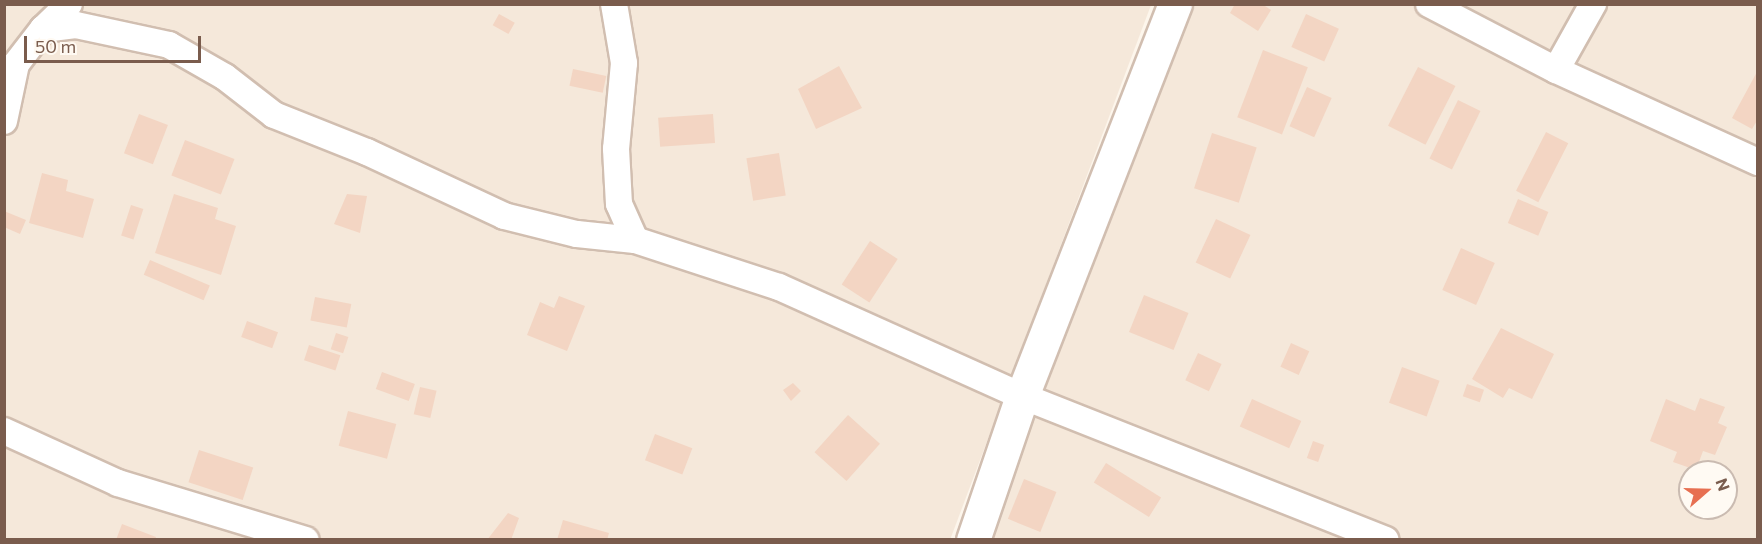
<!DOCTYPE html>
<style>
body{margin:0}
#map{position:relative;width:1762px;height:544px;overflow:hidden;background:#fdf6ec;font-family:Commissioner,sans-serif}
div>[style]{position:absolute}
.residential>*{inset:0;background:#f5e8da}
.building>*{inset:0;background:#f3d5c3;transform-origin:0 0}
.roads{filter:drop-shadow(2px 0 #d1beb0) drop-shadow(-2px 0 #d1beb0) drop-shadow(0 2px #d1beb0) drop-shadow(0 -2px #d1beb0)}
.minor>*{height:26px;margin:-13px;padding:0 13px;transform-origin:13px;border-radius:13px;background:#fff}
.secondary>*{height:33px;margin:-16.5px;padding:0 16.5px;transform-origin:16.5px;border-radius:16.5px;background:#fff}
span{translate:-50% -50%;white-space:nowrap;text-align:center;line-height:1.15;-webkit-text-stroke:4.5px #fffaf3;paint-order:stroke}
.frame{position:absolute;inset:0;border:6px solid #7a5c4d;pointer-events:none}
.north{position:absolute;left:1678px;top:460px;width:60px;height:60px;box-sizing:border-box;background:#fffaf3;border:2px solid #cabbb1;border-radius:50%;rotate:70deg;font-size:16px;font-weight:700;line-height:24px;text-align:center;color:#7a5c4d}
.north::after{content:'';display:block;margin:auto;width:21px;height:27px;background:#e76f51;clip-path:polygon(50% 0,100% 100%,50% 72%,0 100%)}
.scale{position:absolute;left:24px;top:36px;width:177px;height:27px;box-sizing:border-box;border:3px solid #7a5c4d;border-top:0;padding-left:8px;font-size:18px;line-height:21px;white-space:nowrap;color:#7a5c4d;-webkit-text-stroke:4px #fffaf3;paint-order:stroke}
</style>
<div id="map">
<div class="residential">
<div style="clip-path:polygon(4px 5px,1151px 5px,950px 540px,5px 539px)"></div>
<div style="clip-path:polygon(evenodd,1190px 5px,1757px 5px,1757px 539px,988px 540px,1190px 5px,1690px 472px,1726px 472px,1726px 508px,1690px 508px,1690px 472px)"></div>
</div>
<div class="building">
<div style="clip-path:polygon(1235px 4px,1262px 4px,1271px 10px,1258px 31px,1230px 13px)"></div>
<div style="left:499px;top:14px;width:18px;height:13px;rotate:29deg"></div>
<div style="left:1306px;top:14px;width:36px;height:36px;rotate:24deg"></div>
<div style="left:1263px;top:50px;width:48px;height:72px;rotate:21deg"></div>
<div style="clip-path:polygon(839px 66px,862px 108px,816px 129px,798px 89px)"></div>
<div style="left:1418px;top:67px;width:42px;height:66px;rotate:27deg"></div>
<div style="left:573px;top:69px;width:34px;height:17px;rotate:12deg"></div>
<div style="clip-path:polygon(1758px 70px,1758px 119px,1752px 129px,1732px 118px)"></div>
<div style="left:1307px;top:87px;width:27px;height:43px;rotate:24deg"></div>
<div style="left:1458px;top:100px;width:25px;height:65px;rotate:26deg"></div>
<div style="left:139px;top:114px;width:31px;height:42px;rotate:21deg"></div>
<div style="left:713px;top:114px;width:29px;height:55px;rotate:86deg"></div>
<div style="left:1546px;top:132px;width:25px;height:66px;rotate:27deg"></div>
<div style="left:1212px;top:133px;width:47px;height:58px;rotate:18deg"></div>
<div style="left:185px;top:140px;width:53px;height:38px;rotate:21deg"></div>
<div style="left:779px;top:153px;width:43px;height:33px;rotate:81deg"></div>
<div style="clip-path:polygon(42px 173px,68px 180px,66px 191px,94px 199px,83px 238px,29px 223px)"></div>
<div style="clip-path:polygon(174px 194px,218px 208px,215px 219px,236px 226px,221px 275px,155px 253px)"></div>
<div style="clip-path:polygon(347px 194px,367px 196px,360px 233px,334px 224px)"></div>
<div style="left:1518px;top:199px;width:33px;height:26px;rotate:23deg"></div>
<div style="left:131px;top:205px;width:13px;height:32px;rotate:18deg"></div>
<div style="clip-path:polygon(4px 211px,26px 220px,20px 234px,4px 227px)"></div>
<div style="left:1216px;top:219px;width:38px;height:48px;rotate:25deg"></div>
<div style="left:870px;top:241px;width:33px;height:52px;rotate:33deg"></div>
<div style="left:1461px;top:248px;width:37px;height:46px;rotate:24deg"></div>
<div style="left:150px;top:260px;width:65px;height:16px;rotate:23deg"></div>
<div style="left:1144px;top:295px;width:48px;height:40px;rotate:22deg"></div>
<div style="clip-path:polygon(559px 296px,585px 306px,567px 351px,527px 335px,540px 302px,554px 308px)"></div>
<div style="left:315px;top:297px;width:37px;height:24px;rotate:11deg"></div>
<div style="left:247px;top:321px;width:33px;height:17px;rotate:20deg"></div>
<div style="clip-path:polygon(1501px 328px,1554px 354px,1532px 399px,1509px 388px,1503px 398px,1472px 379px)"></div>
<div style="left:336px;top:333px;width:13px;height:17px;rotate:18deg"></div>
<div style="left:1291px;top:343px;width:20px;height:26px;rotate:24deg"></div>
<div style="left:309px;top:345px;width:33px;height:16px;rotate:18deg"></div>
<div style="left:1198px;top:353px;width:26px;height:30px;rotate:25deg"></div>
<div style="left:1402px;top:367px;width:40px;height:38px;rotate:20deg"></div>
<div style="left:382px;top:372px;width:35px;height:18px;rotate:20deg"></div>
<div style="clip-path:polygon(793px 383px,801px 391px,791px 401px,783px 390px)"></div>
<div style="left:1467px;top:384px;width:18px;height:13px;rotate:19deg"></div>
<div style="left:420px;top:387px;width:17px;height:28px;rotate:13deg"></div>
<div style="clip-path:polygon(1700px 398px,1725px 407px,1718px 423px,1727px 427px,1715px 455px,1703px 451px,1696px 470px,1673px 462px,1677px 452px,1650px 441px,1666px 399px,1695px 411px)"></div>
<div style="left:1252px;top:399px;width:54px;height:30px;rotate:24deg"></div>
<div style="left:348px;top:411px;width:50px;height:36px;rotate:15deg"></div>
<div style="left:848px;top:415px;width:43px;height:50px;rotate:42deg"></div>
<div style="left:655px;top:434px;width:40px;height:28px;rotate:21deg"></div>
<div style="left:1313px;top:441px;width:12px;height:18px;rotate:20deg"></div>
<div style="left:199px;top:450px;width:57px;height:34px;rotate:18deg"></div>
<div style="left:1106px;top:463px;width:65px;height:23px;rotate:32deg"></div>
<div style="left:1024px;top:479px;width:35px;height:43px;rotate:22deg"></div>
<div style="clip-path:polygon(508px 513px,519px 518px,511px 540px,487px 540px)"></div>
<div style="clip-path:polygon(563px 520px,609px 533px,607px 540px,557px 540px)"></div>
<div style="clip-path:polygon(122px 524px,156px 537px,155px 540px,116px 540px)"></div>
</div>
<div class="roads">
<div class="minor">
<div style="left:614px;top:4px;width:60px;rotate:80.4deg"></div>
<div style="left:624px;top:63px;width:86px;rotate:95.3deg"></div>
<div style="left:616px;top:149px;width:55px;rotate:86.9deg"></div>
<div style="left:619px;top:204px;width:39px;rotate:66deg"></div>
<div style="left:1429px;top:4px;width:143px;rotate:27.5deg"></div>
<div style="left:1556px;top:70px;width:222px;rotate:24.5deg"></div>
<div style="left:43px;top:29px;width:36px;rotate:-44deg"></div>
<div style="left:1556px;top:70px;width:76px;rotate:-60.7deg"></div>
<div style="left:4px;top:121px;width:58px;rotate:-78.1deg"></div>
<div style="left:16px;top:64px;width:44px;rotate:-52.4deg"></div>
<div style="left:43px;top:29px;width:33px;rotate:-7deg"></div>
<div style="left:76px;top:25px;width:95px;rotate:12.1deg"></div>
<div style="left:169px;top:45px;width:64px;rotate:29.7deg"></div>
<div style="left:225px;top:77px;width:62px;rotate:37.8deg"></div>
<div style="left:274px;top:115px;width:100px;rotate:21.7deg"></div>
<div style="left:367px;top:152px;width:151px;rotate:25deg"></div>
<div style="left:504px;top:216px;width:75px;rotate:13.9deg"></div>
<div style="left:577px;top:234px;width:58px;rotate:5.9deg"></div>
<div style="left:635px;top:240px;width:151px;rotate:18.1deg"></div>
<div style="left:779px;top:287px;width:266px;rotate:24.2deg"></div>
<div style="left:1022px;top:396px;width:391px;rotate:21.6deg"></div>
<div style="left:4px;top:431px;width:125px;rotate:24.5deg"></div>
<div style="left:118px;top:483px;width:196px;rotate:16.9deg"></div>
</div>
<div class="secondary">
<div style="left:973px;top:540px;width:152px;rotate:-71.2deg"></div>
<div style="left:1022px;top:396px;width:421px;rotate:-68.7deg"></div>
</div>
</div>
<div class="frame"></div>
<div class="north">N</div>
<div class="scale">50 m</div>
</div>
